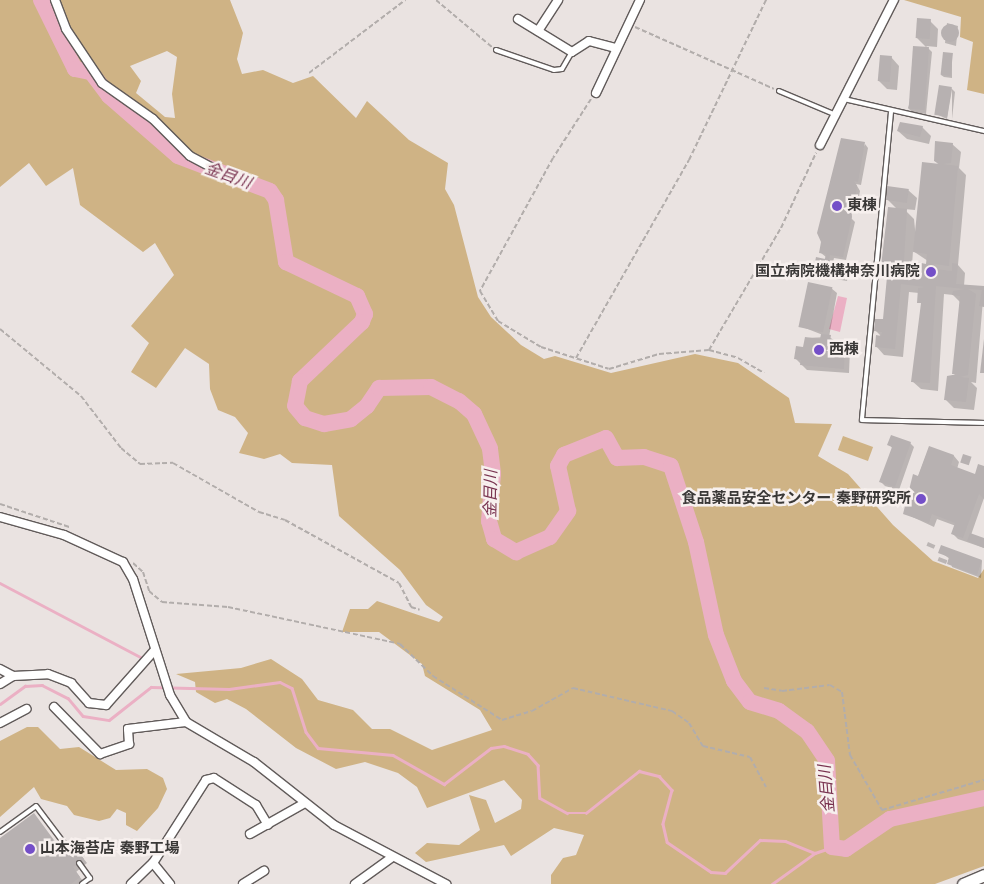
<!DOCTYPE html>
<meta charset="utf-8">
<style>
body{margin:0}
#map{position:relative;width:984px;height:884px;overflow:hidden;background:#eae3e1;font-family:Jost,"Noto Sans JP",sans-serif}
div>[style]{position:absolute}
.green>*{inset:0;background:#cfb385;transform-origin:0 0}
.water>*{inset:0;background:#ebb0c4}
.shadow>*{inset:0;background:#0003;transform-origin:0 0}
.round{border-radius:50%}
.stream>*{height:2.5px;margin:-1.25px;padding:0 1.25px;transform-origin:1.25px;border-radius:1.25px;background:#ebb0c4}
.river>*{height:16px;margin:-8px;padding:0 8px;transform-origin:8px;border-radius:8px;background:#ebb0c4}
.building>*{inset:0;background:#b7b1b1;transform-origin:0 0}
.path>*{height:2px;margin-top:-1px;transform-origin:0;background:repeating-linear-gradient(90deg,#b2adab 0 5px,transparent 0 7.5px)}
.roads{filter:drop-shadow(1px 0 #615b5a) drop-shadow(-1px 0 #615b5a) drop-shadow(0 1px #615b5a) drop-shadow(0 -1px #615b5a)}
.lane>*{height:4px;margin:-2px;padding:0 2px;transform-origin:2px;border-radius:2px;background:#fff}
.street>*{height:8px;margin:-4px;padding:0 4px;transform-origin:4px;border-radius:4px;background:#fff}
.secondary>*{height:11px;margin:-5.5px;padding:0 5.5px;transform-origin:5.5px;border-radius:5.5px;background:#fff}
.dots>*{width:14px;height:14px;translate:-50% -50%;box-sizing:border-box;border:2px solid #f7f0ee;border-radius:50%}
span{translate:-50% -50%;white-space:nowrap;text-align:center;line-height:1.15;-webkit-text-stroke:5px #f7f0ee;paint-order:stroke}
.poi-label{font-size:15px;color:#3a3837;font-weight:700}
.left{translate:0 -50%;text-align:left}
.right{translate:-100% -50%;text-align:right}
.water-label{font-size:16px;color:#793350;font-style:italic}
</style>
<div id="map">
<div class="green">
<div style="clip-path:polygon(evenodd,0 0,230px 0,243px 33px,237px 59px,242px 74px,263px 70px,293px 83px,313px 76px,356px 118px,367px 101px,409px 140px,448px 163px,445px 189px,454px 205px,478px 297px,491px 317px,521px 345px,544px 359px,555px 356px,611px 373px,695px 354px,738px 363px,789px 398px,795px 423px,832px 424px,818px 456px,848px 474px,893px 525px,933px 561px,978px 578px,984px 569px,984px 866px,935px 884px,551px 884px,551px 875px,563px 858px,576px 855px,584px 835px,554px 828px,511px 856px,504px 845px,426px 862px,415px 853px,427px 843px,459px 845px,480px 830px,469px 795px,486px 800px,495px 823px,521px 809px,522px 800px,504px 780px,427px 808px,417px 787px,398px 773px,365px 762px,336px 769px,296px 748px,246px 709px,227px 699px,215px 703px,196px 692px,195px 682px,176px 674px,241px 668px,271px 659px,302px 679px,318px 700px,353px 710px,372px 729px,390px 729px,432px 750px,492px 730px,480px 710px,425px 676px,422px 664px,379px 632px,342px 632px,350px 609px,368px 609px,377px 601px,439px 622px,443px 617px,426px 605px,400px 570px,339px 516px,332px 465px,292px 463px,280px 454px,264px 459px,239px 453px,248px 433px,235px 417px,218px 410px,210px 389px,209px 364px,185px 348px,156px 388px,131px 372px,149px 343px,131px 326px,174px 275px,155px 243px,143px 252px,80px 205px,73px 168px,46px 186px,29px 163px,0 187px,0 0,167px 51px,177px 57px,172px 94px,175px 118px,165px 117px,136px 93px,141px 81px,130px 66px,167px 51px)"></div>
<div style="clip-path:polygon(904px 0,984px 0,984px 94px,967px 90px,973px 42px,960px 37px,961px 17px)"></div>
<div style="left:843px;top:436px;width:32px;height:15px;rotate:20deg"></div>
<div style="clip-path:polygon(27px 727px,38px 727px,60px 749px,79px 747px,116px 770px,147px 769px,163px 778px,167px 789px,158px 808px,137px 831px,126px 825px,126px 813px,117px 809px,110px 818px,99px 821px,74px 815px,67px 806px,41px 799px,34px 787px,0 817px,0 741px)"></div>
</div>
<div class="water">
<div style="clip-path:polygon(838px 296px,847px 298px,840px 332px,829px 329px)"></div>
</div>
<div class="shadow">
<div style="clip-path:polygon(930px 21px,938px 29px,937px 47px,926px 46px,932px 52px,926px 114px,912px 112px,908px 108px,927px 48px,916px 37px)"></div>
<div style="clip-path:polygon(947px 23px,958px 26px,956px 46px,945px 43px)"></div>
<div style="clip-path:polygon(952px 54px,952px 78px,944px 77px,941px 75px)"></div>
<div style="clip-path:polygon(891px 57px,899px 66px,897px 90px,887px 89px,879px 81px)"></div>
<div style="clip-path:polygon(940px 87px,951px 88px,955px 92px,952px 119px,952px 89px,947px 119px,936px 114px)"></div>
<div style="clip-path:polygon(922px 127px,931px 136px,929px 144px,907px 139px,898px 131px)"></div>
<div style="clip-path:polygon(865px 144px,868px 148px,861px 185px,856px 184px,860px 191px,857px 207px,853px 207px,851px 218px,855px 222px,846px 260px,834px 258px,833px 262px,849px 269px,847px 281px,818px 276px,815px 272px,826px 257px,821px 253px)"></div>
<div style="clip-path:polygon(evenodd,952px 144px,961px 152px,959px 168px,966px 175px,958px 265px,965px 273px,964px 286px,984px 288px,976px 383px,971px 382px,977px 388px,974px 410px,954px 408px,945px 399px,959px 379px,953px 373px,960px 302px,953px 295px,944px 294px,938px 391px,921px 389px,912px 381px,922px 306px,919px 293px,909px 292px,903px 357px,884px 355px,876px 346px,880px 335px,875px 330px,884px 321px,889px 271px,883px 265px,897px 209px,887px 199px,908px 190px,917px 198px,915px 210px,904px 209px,914px 219px,916px 239px,939px 165px,935px 161px,952px 144px,913px 251px,928px 261px,916px 280px,911px 280px,913px 251px)"></div>
<div style="clip-path:polygon(831px 288px,837px 293px,829px 337px,850px 350px,849px 373px,807px 370px,795px 358px,804px 348px,806px 338px,828px 337px,800px 326px)"></div>
<div style="clip-path:polygon(910px 443px,914px 447px,899px 490px,885px 486px,881px 482px,893px 449px,889px 444px)"></div>
<div style="clip-path:polygon(929px 448px,954px 456px,959px 462px,957px 469px,975px 475px,984px 470px,984px 498px,971px 535px,984px 540px,984px 548px,958px 539px,953px 534px,956px 526px,937px 519px,934px 527px,904px 513px)"></div>
<div class="round" style="left:886px;top:496px;width:8px;height:8px"></div>
<div style="left:928px;top:542px;width:8px;height:4px;rotate:23deg"></div>
<div style="clip-path:polygon(942px 547px,982px 561px,981px 578px,952px 567px,950px 559px,940px 552px)"></div>
<div style="left:939px;top:557px;width:9px;height:4px;rotate:21deg"></div>
<div style="clip-path:polygon(34px 815px,62px 852px,76px 849px,87px 863px,76px 872px,83px 881px,79px 884px,0 884px,0 840px)"></div>
</div>
<div class="stream">
<div style="left:0;top:583px;width:161px;rotate:27.8deg"></div>
<div style="left:0;top:704px;width:31px;rotate:-36deg"></div>
<div style="left:25px;top:686px;width:17px;rotate:-3deg"></div>
<div style="left:42px;top:685px;width:29px;rotate:27deg"></div>
<div style="left:68px;top:698px;width:23px;rotate:50deg"></div>
<div style="left:83px;top:716px;width:26px;rotate:9deg"></div>
<div style="left:109px;top:720px;width:53px;rotate:-38.2deg"></div>
<div style="left:151px;top:687px;width:78px;rotate:1.5deg"></div>
<div style="left:229px;top:689px;width:51px;rotate:-7.8deg"></div>
<div style="left:280px;top:682px;width:13px;rotate:27deg"></div>
<div style="left:292px;top:688px;width:46px;rotate:72.3deg"></div>
<div style="left:306px;top:732px;width:20px;rotate:53deg"></div>
<div style="left:318px;top:748px;width:75px;rotate:5.3deg"></div>
<div style="left:393px;top:755px;width:59px;rotate:29.6deg"></div>
<div style="left:444px;top:784px;width:59px;rotate:-37.5deg"></div>
<div style="left:491px;top:748px;width:13px;rotate:-9deg"></div>
<div style="left:504px;top:746px;width:25px;rotate:18deg"></div>
<div style="left:528px;top:754px;width:15px;rotate:48deg"></div>
<div style="left:538px;top:765px;width:33px;rotate:87deg"></div>
<div style="left:540px;top:798px;width:31px;rotate:29deg"></div>
<div style="left:567px;top:813px;width:19px"></div>
<div style="left:586px;top:813px;width:68px;rotate:-38.4deg"></div>
<div style="left:639px;top:771px;width:21px;rotate:14deg"></div>
<div style="left:659px;top:776px;width:19px;rotate:47deg"></div>
<div style="left:672px;top:790px;width:35px;rotate:105deg"></div>
<div style="left:663px;top:824px;width:18px;rotate:77deg"></div>
<div style="left:667px;top:842px;width:53px;rotate:34.3deg"></div>
<div style="left:711px;top:872px;width:14px;rotate:4deg"></div>
<div style="left:725px;top:873px;width:48px;rotate:-43.3deg"></div>
<div style="left:760px;top:840px;width:25px;rotate:2deg"></div>
<div style="left:785px;top:841px;width:32px;rotate:22deg"></div>
<div style="left:815px;top:853px;width:18px;rotate:-19deg"></div>
<div style="left:772px;top:884px;width:53px;rotate:-35.8deg"></div>
</div>
<div class="river">
<div style="left:41px;top:0;width:77px;rotate:63.8deg"></div>
<div style="left:75px;top:69px;width:16px;rotate:11deg"></div>
<div style="left:91px;top:72px;width:30px;rotate:53deg"></div>
<div style="left:109px;top:96px;width:91px;rotate:41deg"></div>
<div style="left:178px;top:156px;width:98px;rotate:20.8deg"></div>
<div style="left:270px;top:191px;width:11px;rotate:56deg"></div>
<div style="left:276px;top:200px;width:63px;rotate:80.8deg"></div>
<div style="left:286px;top:262px;width:79px;rotate:25.6deg"></div>
<div style="left:357px;top:296px;width:20px;rotate:66deg"></div>
<div style="left:365px;top:314px;width:9px;rotate:111deg"></div>
<div style="left:362px;top:322px;width:86px;rotate:136.4deg"></div>
<div style="left:300px;top:381px;width:25px;rotate:101deg"></div>
<div style="left:295px;top:406px;width:16px;rotate:50deg"></div>
<div style="left:305px;top:418px;width:20px;rotate:18deg"></div>
<div style="left:324px;top:424px;width:27px;rotate:-10deg"></div>
<div style="left:351px;top:419px;width:21px;rotate:-39deg"></div>
<div style="left:367px;top:406px;width:22px;rotate:-56deg"></div>
<div style="left:379px;top:388px;width:52px;rotate:-1.1deg"></div>
<div style="left:431px;top:387px;width:31px;rotate:27deg"></div>
<div style="left:459px;top:401px;width:20px;rotate:41deg"></div>
<div style="left:474px;top:414px;width:38px;rotate:65deg"></div>
<div style="left:490px;top:449px;width:25px;rotate:83deg"></div>
<div style="left:493px;top:474px;width:47px;rotate:94.9deg"></div>
<div style="left:489px;top:521px;width:19px;rotate:74deg"></div>
<div style="left:494px;top:539px;width:26px;rotate:31deg"></div>
<div style="left:516px;top:552px;width:37px;rotate:-24deg"></div>
<div style="left:550px;top:537px;width:32px;rotate:-55deg"></div>
<div style="left:568px;top:511px;width:46px;rotate:-102.5deg"></div>
<div style="left:558px;top:466px;width:13px;rotate:-61deg"></div>
<div style="left:564px;top:455px;width:45px;rotate:-22deg"></div>
<div style="left:606px;top:438px;width:23px;rotate:61deg"></div>
<div style="left:617px;top:458px;width:27px;rotate:-2deg"></div>
<div style="left:644px;top:457px;width:28px;rotate:18deg"></div>
<div style="left:671px;top:466px;width:80px;rotate:71.8deg"></div>
<div style="left:696px;top:542px;width:95px;rotate:77.9deg"></div>
<div style="left:716px;top:635px;width:49px;rotate:68.6deg"></div>
<div style="left:734px;top:681px;width:26px;rotate:53deg"></div>
<div style="left:750px;top:702px;width:30px;rotate:17deg"></div>
<div style="left:779px;top:711px;width:34px;rotate:36deg"></div>
<div style="left:807px;top:731px;width:36px;rotate:56deg"></div>
<div style="left:827px;top:761px;width:86px;rotate:86.7deg"></div>
<div style="left:832px;top:847px;width:14px;rotate:8deg"></div>
<div style="left:846px;top:849px;width:53px;rotate:-34.3deg"></div>
<div style="left:890px;top:819px;width:96px;rotate:-12.6deg"></div>
</div>
<div class="building">
<div style="left:917px;top:18px;width:14px;height:20px;rotate:4deg"></div>
<div class="round" style="left:941px;top:24px;width:18px;height:18px"></div>
<div style="left:913px;top:46px;width:16px;height:63px;rotate:4deg"></div>
<div style="left:943px;top:52px;width:10px;height:23px;rotate:6deg"></div>
<div style="left:880px;top:55px;width:12px;height:26px;rotate:5deg"></div>
<div style="left:939px;top:85px;width:13px;height:30px;rotate:9deg"></div>
<div style="clip-path:polygon(900px 122px,923px 126px,920px 137px,897px 131px)"></div>
<div style="clip-path:polygon(841px 138px,865px 142px,858px 182px,854px 181px,857px 186px,854px 204px,850px 203px,852px 217px,843px 257px,830px 255px,829px 260px,846px 263px,843px 278px,813px 272px,816px 257px,825px 259px,826px 254px,819px 253px,821px 242px,817px 233px)"></div>
<div style="clip-path:polygon(935px 141px,953px 143px,951px 163px,942px 164px,958px 166px,949px 266px,934px 264px,934px 269px,952px 271px,952px 263px,958px 264px,956px 284px,984px 286px,984px 307px,979px 306px,982px 290px,968px 289px,976px 294px,968px 375px,960px 377px,969px 378px,966px 402px,944px 400px,947px 376px,958px 374px,952px 374px,960px 296px,952px 295px,953px 291px,965px 289px,936px 286px,930px 383px,911px 382px,921px 303px,917px 303px,918px 288px,925px 287px,901px 284px,895px 349px,875px 347px,876px 335px,881px 336px,882px 332px,874px 331px,875px 319px,883px 319px,888px 266px,881px 266px,888px 207px,907px 209px,903px 277px,915px 279px,917px 262px,926px 264px,927px 254px,913px 252px,922px 162px,940px 164px,934px 161px)"></div>
<div style="left:887px;top:186px;width:22px;height:14px;rotate:8deg"></div>
<div style="left:808px;top:282px;width:25px;height:46px;rotate:12deg"></div>
<div style="clip-path:polygon(821px 334px,831px 335px,830px 341px,845px 344px,844px 369px,800px 365px,801px 360px,794px 359px,796px 346px,803px 347px,805px 337px,820px 339px)"></div>
<div style="clip-path:polygon(984px 339px,984px 373px,980px 373px)"></div>
<div style="clip-path:polygon(891px 435px,911px 442px,895px 487px,879px 482px,892px 447px,887px 445px)"></div>
<div style="clip-path:polygon(929px 446px,954px 455px,951px 465px,975px 474px,978px 464px,984px 466px,984px 499px,979px 494px,963px 538px,951px 534px,955px 523px,932px 514px,929px 523px,903px 514px,913px 474px,918px 476px)"></div>
<div style="left:963px;top:454px;width:9px;height:9px;rotate:18deg"></div>
<div style="left:878px;top:490px;width:9px;height:7px;rotate:18deg"></div>
<div style="clip-path:polygon(970px 533px,984px 538px,984px 548px,967px 541px)"></div>
<div style="clip-path:polygon(941px 545px,982px 560px,977px 575px,947px 564px,949px 557px,938px 553px)"></div>
<div style="clip-path:polygon(34px 813px,62px 851px,72px 844px,84px 859px,73px 867px,80px 877px,71px 884px,0 884px,0 838px)"></div>
</div>
<div class="path">
<div style="left:436px;top:0;width:73px;rotate:40deg"></div>
<div style="left:635px;top:27px;width:152px;rotate:24deg"></div>
<div style="left:309px;top:73px;width:121px;rotate:-37.2deg"></div>
<div style="left:591px;top:99px;width:70px;rotate:122.8deg"></div>
<div style="left:553px;top:158px;width:152px;rotate:118.8deg"></div>
<div style="left:480px;top:291px;width:35px;rotate:59deg"></div>
<div style="left:498px;top:321px;width:50px;rotate:31.2deg"></div>
<div style="left:541px;top:347px;width:71px;rotate:17.9deg"></div>
<div style="left:609px;top:369px;width:52px;rotate:-16.7deg"></div>
<div style="left:659px;top:354px;width:50px;rotate:-4.6deg"></div>
<div style="left:709px;top:350px;width:30px;rotate:15deg"></div>
<div style="left:738px;top:358px;width:30px;rotate:30deg"></div>
<div style="left:0;top:329px;width:105px;rotate:39.6deg"></div>
<div style="left:81px;top:396px;width:66px;rotate:52.4deg"></div>
<div style="left:121px;top:448px;width:25px;rotate:40deg"></div>
<div style="left:140px;top:464px;width:33px;rotate:-2deg"></div>
<div style="left:173px;top:463px;width:99px;rotate:29.7deg"></div>
<div style="left:259px;top:512px;width:27px;rotate:17deg"></div>
<div style="left:285px;top:520px;width:130px;rotate:28.9deg"></div>
<div style="left:399px;top:583px;width:27px;rotate:63deg"></div>
<div style="left:411px;top:607px;width:9px;rotate:18deg"></div>
<div style="left:709px;top:350px;width:142px;rotate:-59.5deg"></div>
<div style="left:781px;top:228px;width:83px;rotate:-65deg"></div>
<div style="left:576px;top:358px;width:228px;rotate:-60.3deg"></div>
<div style="left:689px;top:160px;width:178px;rotate:-64.3deg"></div>
<div style="left:0;top:504px;width:73px;rotate:18.4deg"></div>
<div style="left:133px;top:563px;width:13px;rotate:42deg"></div>
<div style="left:143px;top:572px;width:20px;rotate:72deg"></div>
<div style="left:149px;top:591px;width:17px;rotate:40deg"></div>
<div style="left:162px;top:602px;width:66px;rotate:4.3deg"></div>
<div style="left:228px;top:607px;width:176px;rotate:12.1deg"></div>
<div style="left:400px;top:644px;width:46px;rotate:44.1deg"></div>
<div style="left:433px;top:676px;width:82px;rotate:32.5deg"></div>
<div style="left:502px;top:720px;width:31px;rotate:-17deg"></div>
<div style="left:532px;top:711px;width:47px;rotate:-29.3deg"></div>
<div style="left:573px;top:688px;width:102px;rotate:13.1deg"></div>
<div style="left:672px;top:711px;width:21px;rotate:35deg"></div>
<div style="left:689px;top:723px;width:27px;rotate:59deg"></div>
<div style="left:703px;top:746px;width:48px;rotate:13.2deg"></div>
<div style="left:750px;top:757px;width:34px;rotate:62deg"></div>
<div style="left:764px;top:688px;width:18px;rotate:9deg"></div>
<div style="left:782px;top:691px;width:48px;rotate:-7.1deg"></div>
<div style="left:830px;top:685px;width:14px;rotate:30deg"></div>
<div style="left:842px;top:692px;width:64px;rotate:82.8deg"></div>
<div style="left:850px;top:755px;width:64px;rotate:59.8deg"></div>
<div style="left:882px;top:810px;width:106px;rotate:-16.4deg"></div>
</div>
<div class="roads">
<div class="lane">
<div style="left:496px;top:50px;width:61px;rotate:19deg"></div>
<div style="left:554px;top:70px;width:8px;rotate:-7deg"></div>
<div style="left:562px;top:69px;width:20px;rotate:-60deg"></div>
<div style="left:779px;top:91px;width:62px;rotate:22.8deg"></div>
<div style="left:844px;top:99px;width:144px;rotate:12.9deg"></div>
<div style="left:891px;top:112px;width:309px;rotate:95.4deg"></div>
<div style="left:862px;top:420px;width:122px;rotate:1.4deg"></div>
<div style="left:0;top:832px;width:44px;rotate:-35.8deg"></div>
<div style="left:36px;top:806px;width:51px;rotate:52.9deg"></div>
<div style="left:79px;top:863px;width:19px;rotate:54deg"></div>
<div style="left:90px;top:878px;width:10px;rotate:143deg"></div>
</div>
<div class="street">
<div style="left:55px;top:0;width:31px;rotate:69deg"></div>
<div style="left:66px;top:29px;width:65px;rotate:56.3deg"></div>
<div style="left:102px;top:83px;width:62px;rotate:35.2deg"></div>
<div style="left:153px;top:119px;width:52px;rotate:45deg"></div>
<div style="left:190px;top:156px;width:32px;rotate:28deg"></div>
<div style="left:518px;top:19px;width:63px;rotate:31.4deg"></div>
<div style="left:572px;top:52px;width:20px;rotate:-33deg"></div>
<div style="left:589px;top:41px;width:27px;rotate:15deg"></div>
<div style="left:538px;top:31px;width:37px;rotate:-57deg"></div>
<div style="left:596px;top:93px;width:103px;rotate:-64.7deg"></div>
<div style="left:820px;top:145px;width:163px;rotate:-63deg"></div>
<div style="left:0;top:517px;width:66px;rotate:15.7deg"></div>
<div style="left:64px;top:535px;width:65px;rotate:24.6deg"></div>
<div style="left:123px;top:562px;width:20px;rotate:60deg"></div>
<div style="left:133px;top:579px;width:122px;rotate:72.3deg"></div>
<div style="left:170px;top:695px;width:31px;rotate:59deg"></div>
<div style="left:186px;top:722px;width:79px;rotate:30.5deg"></div>
<div style="left:254px;top:762px;width:102px;rotate:38.2deg"></div>
<div style="left:334px;top:825px;width:127px;rotate:27.8deg"></div>
<div style="left:0;top:669px;width:15px;rotate:28deg"></div>
<div style="left:0;top:684px;width:15px;rotate:-32deg"></div>
<div style="left:13px;top:676px;width:35px;rotate:-3deg"></div>
<div style="left:48px;top:674px;width:25px;rotate:21deg"></div>
<div style="left:71px;top:683px;width:27px;rotate:48deg"></div>
<div style="left:89px;top:703px;width:17px;rotate:7deg"></div>
<div style="left:106px;top:705px;width:72px;rotate:-48.4deg"></div>
<div style="left:54px;top:707px;width:66px;rotate:45.6deg"></div>
<div style="left:100px;top:754px;width:31px;rotate:-19deg"></div>
<div style="left:129px;top:744px;width:15px;rotate:-94deg"></div>
<div style="left:128px;top:729px;width:58px;rotate:-6.9deg"></div>
<div style="left:0;top:723px;width:30px;rotate:-28deg"></div>
<div style="left:250px;top:834px;width:63px;rotate:-29.4deg"></div>
<div style="left:153px;top:863px;width:27px;rotate:51deg"></div>
<div style="left:131px;top:884px;width:30px;rotate:-44deg"></div>
<div style="left:153px;top:863px;width:98px;rotate:-57.4deg"></div>
<div style="left:206px;top:780px;width:8px;rotate:-14deg"></div>
<div style="left:214px;top:778px;width:50px;rotate:32.7deg"></div>
<div style="left:256px;top:805px;width:23px;rotate:59deg"></div>
<div style="left:243px;top:884px;width:25px;rotate:-32deg"></div>
<div style="left:355px;top:884px;width:44px;rotate:-35.8deg"></div>
</div>
<div class="secondary">
<div style="left:963px;top:884px;width:23px;rotate:-23deg"></div>
</div>
</div>
<div class="dots">
<div style="left:837px;top:206px;background:#744fc8"></div>
<div style="left:931px;top:272px;background:#744fc8"></div>
<div style="left:819px;top:350px;background:#744fc8"></div>
<div style="left:921px;top:499px;background:#744fc8"></div>
<div style="left:30px;top:849px;background:#744fc8"></div>
</div>
<div class="poi-label">
<span class="left" style="left:847px;top:206px">東棟</span>
<span class="right" style="left:920px;top:272px">国立病院機構神奈川病院</span>
<span class="left" style="left:829px;top:350px">西棟</span>
<span class="right" style="left:911px;top:499px">食品薬品安全センター 秦野研究所</span>
<span class="left" style="left:40px;top:849px">山本海苔店 秦野工場</span>
</div>
<div class="water-label">
<span style="left:228px;top:176px;rotate:20deg">金目川</span>
<span style="left:491px;top:494px;rotate:-89deg">金目川</span>
<span style="left:827px;top:789px;rotate:-95deg">金目川</span>
</div>
</div>
